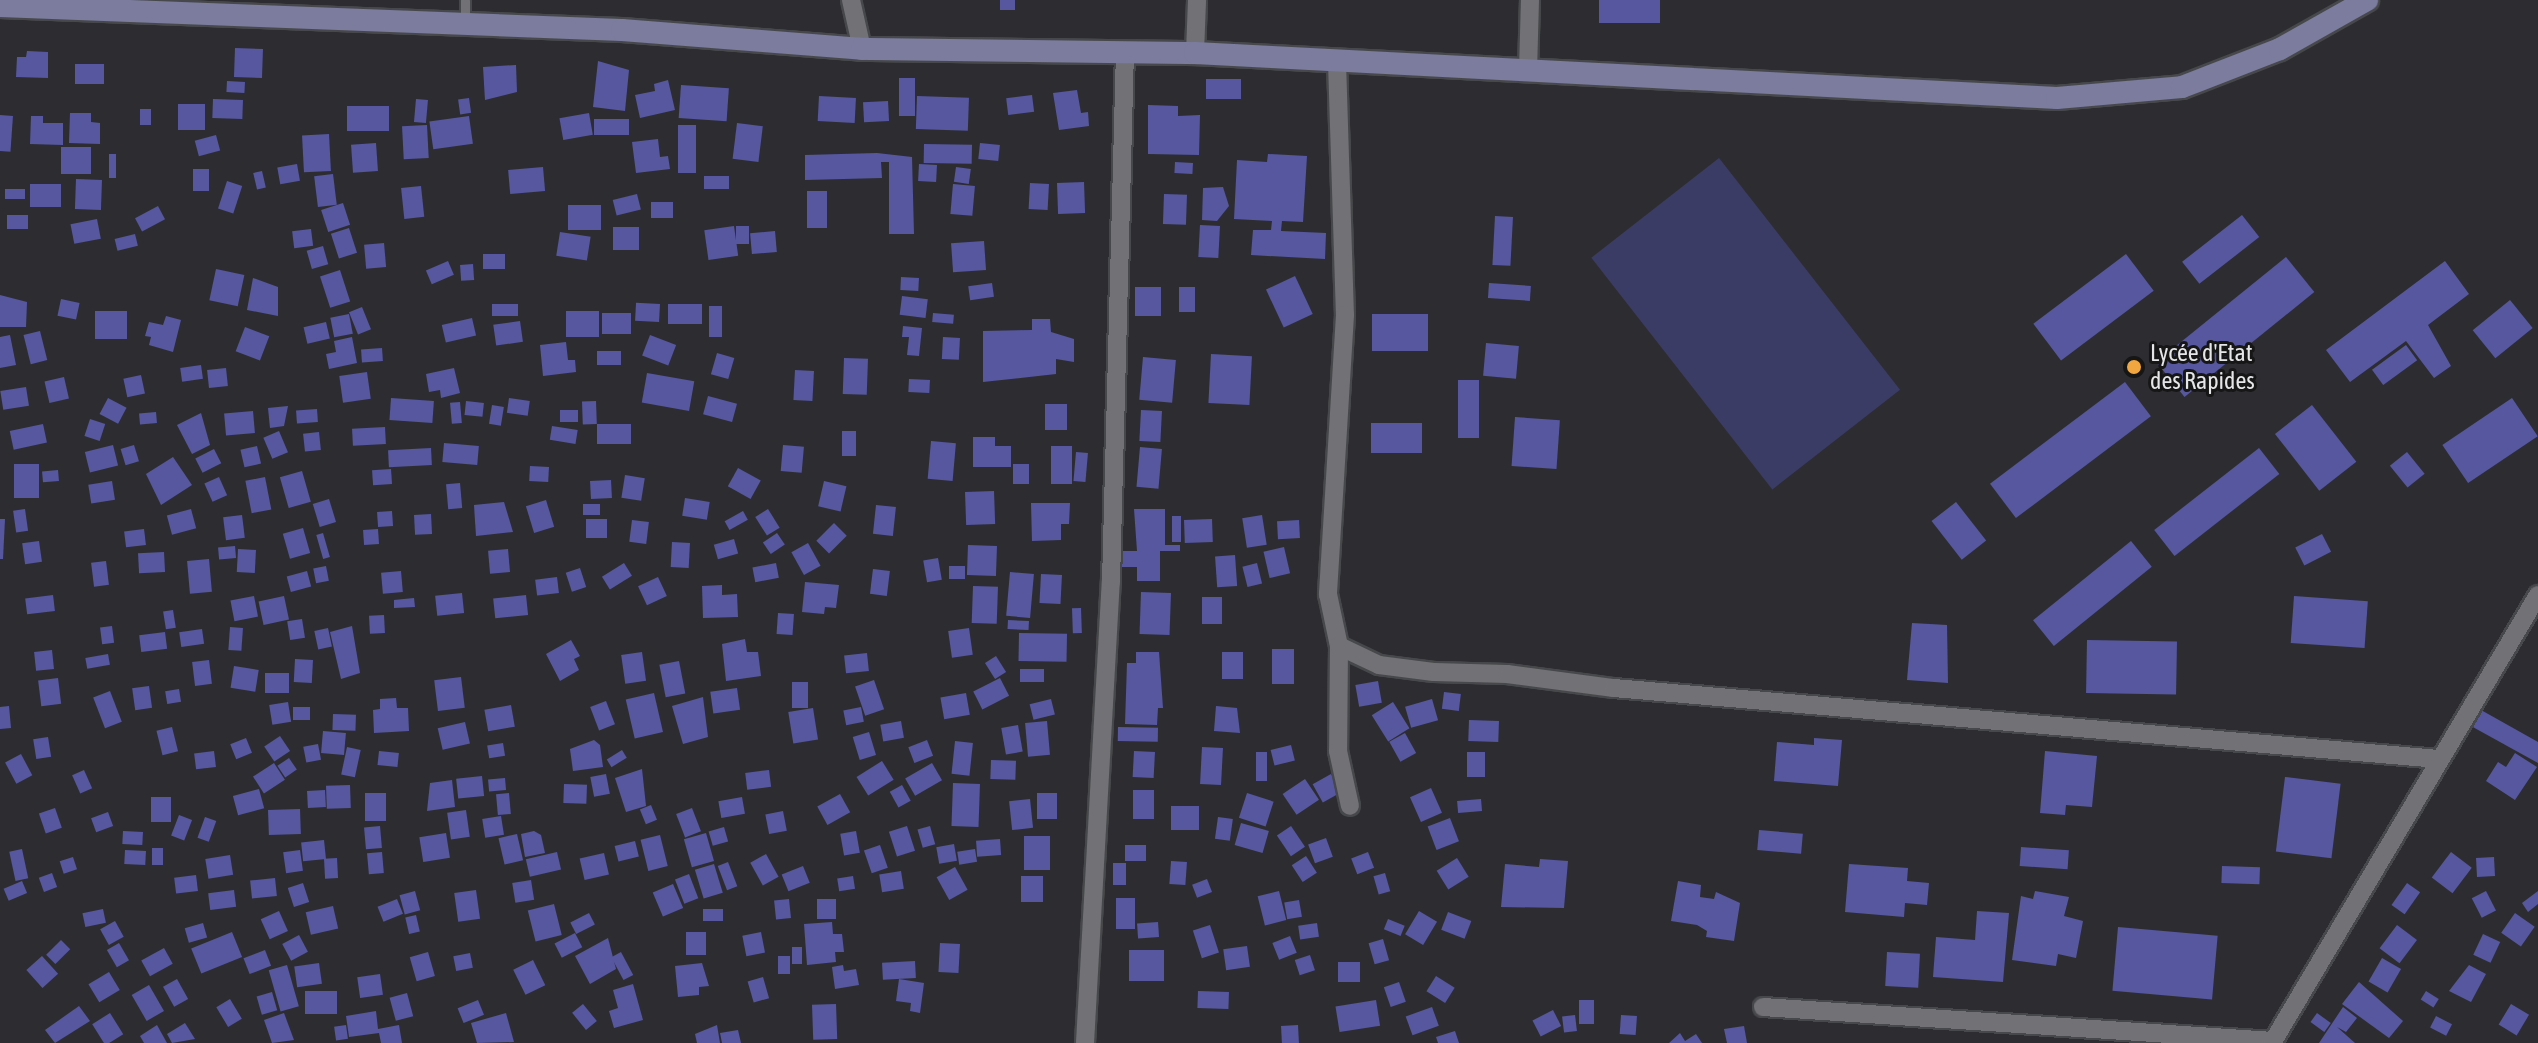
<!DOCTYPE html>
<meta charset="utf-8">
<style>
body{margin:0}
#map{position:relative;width:2538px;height:1043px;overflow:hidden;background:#2d2d31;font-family:"Asap Condensed",sans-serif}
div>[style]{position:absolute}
.green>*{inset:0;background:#3b3c65;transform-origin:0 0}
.building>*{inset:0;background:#56579f;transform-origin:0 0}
.roads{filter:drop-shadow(2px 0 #47484b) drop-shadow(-2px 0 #47484b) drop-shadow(0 2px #47484b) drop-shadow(0 -2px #47484b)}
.service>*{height:9px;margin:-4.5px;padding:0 4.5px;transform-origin:4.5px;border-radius:4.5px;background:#727276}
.minor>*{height:18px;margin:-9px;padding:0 9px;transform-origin:9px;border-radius:9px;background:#727276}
.secondary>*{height:22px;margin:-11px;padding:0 11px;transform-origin:11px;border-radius:11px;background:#7b7c9e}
.dots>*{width:22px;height:22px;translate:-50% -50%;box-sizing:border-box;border:4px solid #161617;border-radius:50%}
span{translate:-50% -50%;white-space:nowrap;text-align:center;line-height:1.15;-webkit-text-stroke:6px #161617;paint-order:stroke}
.poi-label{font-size:24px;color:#e6e6e9}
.left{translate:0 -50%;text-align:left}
</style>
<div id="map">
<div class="green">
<div style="left:1719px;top:158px;width:294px;height:162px;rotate:52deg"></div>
</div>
<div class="building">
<div style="left:1000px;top:0;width:15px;height:10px"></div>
<div style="left:1599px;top:0;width:61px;height:23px"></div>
<div style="left:235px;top:48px;width:28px;height:29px;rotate:2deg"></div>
<div style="clip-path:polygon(27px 51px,48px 52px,48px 78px,16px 77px,17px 57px,26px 57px)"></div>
<div style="clip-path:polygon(598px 61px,629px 70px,625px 111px,593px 107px)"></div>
<div style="left:75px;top:64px;width:29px;height:20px"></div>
<div style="clip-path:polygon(516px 65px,517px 92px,485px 100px,483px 67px)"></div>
<div style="left:899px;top:78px;width:16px;height:38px"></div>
<div style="left:1206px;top:79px;width:35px;height:20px"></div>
<div style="clip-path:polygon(668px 80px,675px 110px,640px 118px,635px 95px,655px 91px,654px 84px)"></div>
<div style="left:227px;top:81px;width:18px;height:11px;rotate:3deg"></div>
<div style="left:681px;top:85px;width:48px;height:33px;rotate:4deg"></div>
<div style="clip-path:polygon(1077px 90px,1081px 113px,1088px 112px,1089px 126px,1059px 130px,1053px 93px)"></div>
<div style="left:1032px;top:95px;width:17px;height:26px;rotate:83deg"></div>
<div style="left:819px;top:96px;width:37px;height:25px;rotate:3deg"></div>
<div style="left:917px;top:96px;width:52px;height:33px;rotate:2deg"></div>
<div style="left:469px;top:98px;width:15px;height:11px;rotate:82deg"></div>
<div style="left:213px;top:99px;width:30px;height:19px;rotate:2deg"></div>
<div style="left:416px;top:99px;width:12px;height:23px;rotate:5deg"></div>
<div style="left:888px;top:101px;width:20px;height:25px;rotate:87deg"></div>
<div style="left:178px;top:104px;width:27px;height:26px"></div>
<div style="clip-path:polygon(1148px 105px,1178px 106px,1178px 116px,1200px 115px,1199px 155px,1148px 154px)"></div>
<div style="left:389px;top:106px;width:25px;height:42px;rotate:90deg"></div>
<div style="left:140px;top:109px;width:11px;height:16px"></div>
<div style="clip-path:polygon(70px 113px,91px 113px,91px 122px,100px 123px,100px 144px,69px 143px)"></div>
<div style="left:589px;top:113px;width:22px;height:30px;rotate:80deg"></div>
<div style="left:0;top:115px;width:13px;height:36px;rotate:4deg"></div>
<div style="clip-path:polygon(31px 116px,43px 116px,43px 123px,63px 123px,63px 145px,30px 144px)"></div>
<div style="left:469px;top:116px;width:28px;height:40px;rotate:82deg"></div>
<div style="left:629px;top:119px;width:16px;height:35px;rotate:90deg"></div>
<div style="left:737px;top:123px;width:26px;height:36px;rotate:7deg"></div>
<div style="left:427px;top:125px;width:33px;height:25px;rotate:87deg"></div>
<div style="left:678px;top:125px;width:18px;height:48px"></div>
<div style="left:329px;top:134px;width:37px;height:27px;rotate:87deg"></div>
<div style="left:216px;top:135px;width:16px;height:22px;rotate:75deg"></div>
<div style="clip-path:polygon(658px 139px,660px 157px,668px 156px,670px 169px,636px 173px,632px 142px)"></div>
<div style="left:376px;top:143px;width:28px;height:25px;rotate:86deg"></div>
<div style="left:980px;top:143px;width:20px;height:16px;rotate:6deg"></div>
<div style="left:924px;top:144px;width:48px;height:19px;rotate:1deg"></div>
<div style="left:61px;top:147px;width:30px;height:27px"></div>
<div style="clip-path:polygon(877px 153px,912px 157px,914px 234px,889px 234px,889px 162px,881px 162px,882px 178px,805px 180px,805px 155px)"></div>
<div style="left:109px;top:154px;width:7px;height:24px"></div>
<div style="clip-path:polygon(1268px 154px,1307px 156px,1303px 222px,1282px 221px,1281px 231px,1326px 233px,1325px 259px,1251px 255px,1253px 230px,1271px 230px,1272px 221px,1234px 219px,1237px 160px,1267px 162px)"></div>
<div style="left:1175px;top:162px;width:18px;height:11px;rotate:3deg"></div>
<div style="left:297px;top:164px;width:17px;height:20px;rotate:80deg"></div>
<div style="left:919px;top:164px;width:18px;height:17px;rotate:3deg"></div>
<div style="left:543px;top:167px;width:24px;height:35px;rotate:85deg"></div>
<div style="left:956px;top:167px;width:15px;height:15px;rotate:8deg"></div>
<div style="left:193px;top:169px;width:16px;height:22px"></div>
<div style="left:262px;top:171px;width:17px;height:9px;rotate:77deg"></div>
<div style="left:333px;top:174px;width:31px;height:19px;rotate:83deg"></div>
<div style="left:729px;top:176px;width:13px;height:25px;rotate:90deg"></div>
<div style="left:76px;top:179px;width:26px;height:30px;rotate:2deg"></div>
<div style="left:227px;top:181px;width:16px;height:29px;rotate:18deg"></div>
<div style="left:1084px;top:182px;width:31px;height:27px;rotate:88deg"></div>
<div style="left:1030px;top:183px;width:19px;height:26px;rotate:3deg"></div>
<div style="left:30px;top:184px;width:31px;height:23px"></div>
<div style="left:953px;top:184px;width:22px;height:30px;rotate:5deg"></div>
<div style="left:421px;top:186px;width:31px;height:20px;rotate:84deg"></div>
<div style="clip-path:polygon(1223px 187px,1229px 206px,1217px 221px,1202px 220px,1203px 188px)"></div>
<div style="left:5px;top:189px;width:20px;height:10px"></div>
<div style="left:807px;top:191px;width:20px;height:37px"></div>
<div style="left:637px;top:194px;width:16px;height:25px;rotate:76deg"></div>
<div style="left:1164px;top:194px;width:23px;height:30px;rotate:2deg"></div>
<div style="left:673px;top:202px;width:16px;height:22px;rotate:90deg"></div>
<div style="left:343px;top:203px;width:23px;height:23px;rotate:72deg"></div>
<div style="left:568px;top:205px;width:33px;height:25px"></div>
<div style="left:158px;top:206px;width:15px;height:26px;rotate:62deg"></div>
<div style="left:7px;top:215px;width:21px;height:14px"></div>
<div style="left:2242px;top:215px;width:28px;height:76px;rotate:52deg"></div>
<div style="left:1495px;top:216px;width:18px;height:49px;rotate:3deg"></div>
<div style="left:97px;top:219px;width:20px;height:27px;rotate:79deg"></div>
<div style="left:1200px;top:225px;width:20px;height:32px;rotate:3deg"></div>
<div style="left:734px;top:226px;width:30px;height:30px;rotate:82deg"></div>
<div style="left:749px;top:226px;width:18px;height:13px;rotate:90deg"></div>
<div style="left:613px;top:227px;width:26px;height:23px"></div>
<div style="left:349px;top:228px;width:26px;height:19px;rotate:72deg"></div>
<div style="left:311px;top:229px;width:17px;height:19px;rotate:83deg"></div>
<div style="left:775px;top:231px;width:21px;height:25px;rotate:85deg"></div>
<div style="left:560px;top:232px;width:31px;height:24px;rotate:9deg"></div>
<div style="left:135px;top:234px;width:12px;height:21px;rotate:76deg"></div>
<div style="left:984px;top:241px;width:29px;height:33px;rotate:86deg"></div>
<div style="left:384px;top:243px;width:24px;height:20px;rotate:85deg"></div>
<div style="left:323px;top:246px;width:19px;height:17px;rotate:74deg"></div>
<div style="left:505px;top:254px;width:15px;height:22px;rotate:90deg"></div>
<div style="left:2126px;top:254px;width:46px;height:116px;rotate:53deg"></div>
<div style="left:2286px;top:257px;width:45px;height:167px;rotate:51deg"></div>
<div style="left:448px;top:261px;width:15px;height:24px;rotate:67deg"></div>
<div style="clip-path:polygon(2445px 261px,2469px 294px,2428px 325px,2451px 366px,2434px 378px,2406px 341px,2350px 382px,2326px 350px)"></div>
<div style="left:473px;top:264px;width:16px;height:13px;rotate:86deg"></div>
<div style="left:216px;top:269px;width:29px;height:32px;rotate:12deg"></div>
<div style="left:340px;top:270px;width:33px;height:21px;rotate:72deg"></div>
<div style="left:1295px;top:276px;width:42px;height:32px;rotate:65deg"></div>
<div style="left:901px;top:277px;width:18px;height:13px;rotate:3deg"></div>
<div style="clip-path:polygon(253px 278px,278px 287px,278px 316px,247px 310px)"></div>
<div style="left:992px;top:283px;width:14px;height:24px;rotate:82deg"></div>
<div style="left:1489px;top:283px;width:42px;height:15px;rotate:4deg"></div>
<div style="left:1135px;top:287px;width:26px;height:29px"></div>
<div style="left:1179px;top:287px;width:16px;height:25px"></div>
<div style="clip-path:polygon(0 295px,27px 302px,26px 327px,0 327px)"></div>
<div style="left:902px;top:296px;width:26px;height:19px;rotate:7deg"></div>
<div style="left:61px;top:299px;width:19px;height:17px;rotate:12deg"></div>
<div style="left:2510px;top:300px;width:36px;height:48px;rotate:51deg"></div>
<div style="left:492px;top:304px;width:26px;height:12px"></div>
<div style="left:660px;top:304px;width:18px;height:24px;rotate:93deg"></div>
<div style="left:668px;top:304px;width:34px;height:20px"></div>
<div style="left:709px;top:306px;width:13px;height:31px"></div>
<div style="left:362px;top:307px;width:24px;height:14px;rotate:68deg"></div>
<div style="left:95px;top:311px;width:32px;height:28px"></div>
<div style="left:566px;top:311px;width:33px;height:26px"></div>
<div style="left:602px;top:313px;width:29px;height:21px"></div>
<div style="left:933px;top:313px;width:21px;height:9px;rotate:5deg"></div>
<div style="left:349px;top:314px;width:20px;height:19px;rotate:79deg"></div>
<div style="left:1372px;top:314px;width:56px;height:37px"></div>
<div style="clip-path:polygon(166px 316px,181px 320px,173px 352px,149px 345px,151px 337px,145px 336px,149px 322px,163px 325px)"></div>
<div style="left:472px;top:318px;width:18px;height:31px;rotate:77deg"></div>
<div style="clip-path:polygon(1032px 319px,1050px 319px,1051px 332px,1074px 339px,1074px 362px,1056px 359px,1056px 374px,983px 382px,983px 331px,1032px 330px)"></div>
<div style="left:520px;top:321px;width:21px;height:27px;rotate:82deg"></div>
<div style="left:326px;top:322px;width:17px;height:23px;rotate:77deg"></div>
<div style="clip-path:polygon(903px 326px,922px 328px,919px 356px,907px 355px,909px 337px,902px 337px)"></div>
<div style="left:245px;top:327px;width:26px;height:26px;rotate:21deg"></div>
<div style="left:40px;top:331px;width:30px;height:17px;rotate:76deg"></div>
<div style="clip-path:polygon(10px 335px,16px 365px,0 368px,0 337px)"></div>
<div style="left:650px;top:335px;width:28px;height:22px;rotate:21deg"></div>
<div style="clip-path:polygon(352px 337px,357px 363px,329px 369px,326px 354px,336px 352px,334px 341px)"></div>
<div style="left:943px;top:337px;width:17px;height:22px;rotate:3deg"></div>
<div style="clip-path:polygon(566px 342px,568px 360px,575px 360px,576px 372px,543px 376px,540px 345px)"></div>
<div style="left:1486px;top:343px;width:33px;height:33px;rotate:5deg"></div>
<div style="left:2406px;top:345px;width:19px;height:42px;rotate:54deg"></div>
<div style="left:382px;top:348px;width:13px;height:21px;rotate:86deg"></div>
<div style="left:597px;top:351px;width:24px;height:14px"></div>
<div style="left:717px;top:353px;width:18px;height:22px;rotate:16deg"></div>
<div style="left:1211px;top:354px;width:41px;height:49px;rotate:3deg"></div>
<div style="left:1143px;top:357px;width:33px;height:43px;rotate:5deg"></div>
<div style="left:844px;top:358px;width:24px;height:36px;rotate:2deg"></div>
<div style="left:201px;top:365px;width:14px;height:21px;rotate:82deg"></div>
<div style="left:226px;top:368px;width:18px;height:19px;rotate:84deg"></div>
<div style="clip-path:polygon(454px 368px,460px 393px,441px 398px,440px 390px,429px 392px,426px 374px)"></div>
<div style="left:795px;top:370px;width:19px;height:30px;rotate:3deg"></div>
<div style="left:367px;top:372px;width:27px;height:28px;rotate:82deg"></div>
<div style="left:647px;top:373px;width:48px;height:30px;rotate:10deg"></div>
<div style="left:141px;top:375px;width:19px;height:18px;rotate:78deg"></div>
<div style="left:64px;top:377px;width:22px;height:20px;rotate:77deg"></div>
<div style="left:909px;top:379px;width:21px;height:13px;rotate:3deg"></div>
<div style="left:1458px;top:380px;width:21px;height:58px"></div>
<div style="left:2125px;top:382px;width:43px;height:169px;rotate:53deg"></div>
<div style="left:26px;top:387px;width:19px;height:26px;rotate:81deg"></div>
<div style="left:708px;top:396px;width:30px;height:19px;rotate:15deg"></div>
<div style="left:108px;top:398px;width:21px;height:18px;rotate:28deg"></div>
<div style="left:391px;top:398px;width:43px;height:22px;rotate:4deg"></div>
<div style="left:509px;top:398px;width:21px;height:15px;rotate:8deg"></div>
<div style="left:2512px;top:398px;width:46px;height:84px;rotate:56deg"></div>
<div style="left:466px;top:401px;width:18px;height:14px;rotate:6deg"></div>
<div style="left:596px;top:401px;width:23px;height:14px;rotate:88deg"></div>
<div style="left:460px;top:402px;width:21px;height:10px;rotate:85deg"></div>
<div style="left:1045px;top:404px;width:22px;height:26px"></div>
<div style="left:492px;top:405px;width:12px;height:19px;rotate:9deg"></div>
<div style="left:2312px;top:405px;width:72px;height:47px;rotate:52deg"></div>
<div style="clip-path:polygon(288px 406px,284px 426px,270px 428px,268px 408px)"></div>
<div style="left:317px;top:409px;width:13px;height:21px;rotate:86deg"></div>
<div style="left:578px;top:410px;width:12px;height:18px;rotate:90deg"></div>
<div style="left:1141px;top:410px;width:21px;height:31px;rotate:3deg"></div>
<div style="left:253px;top:411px;width:22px;height:29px;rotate:85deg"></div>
<div style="left:156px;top:412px;width:11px;height:17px;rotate:85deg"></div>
<div style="clip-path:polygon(201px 413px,210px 445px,192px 454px,177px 425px)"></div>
<div style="left:1515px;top:417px;width:45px;height:49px;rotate:4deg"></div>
<div style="left:90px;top:419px;width:16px;height:18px;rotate:18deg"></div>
<div style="left:1371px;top:423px;width:51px;height:30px"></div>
<div style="left:43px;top:424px;width:19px;height:34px;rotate:78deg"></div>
<div style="left:631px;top:424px;width:20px;height:34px;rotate:90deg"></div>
<div style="left:552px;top:426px;width:26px;height:14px;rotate:9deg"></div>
<div style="left:385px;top:427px;width:17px;height:33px;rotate:87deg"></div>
<div style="left:279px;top:431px;width:23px;height:17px;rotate:67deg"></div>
<div style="left:842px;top:431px;width:14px;height:25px"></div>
<div style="left:319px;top:432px;width:18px;height:16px;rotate:84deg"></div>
<div style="clip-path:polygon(973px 437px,995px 437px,995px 446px,1011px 446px,1011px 467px,973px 467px)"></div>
<div style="left:931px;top:441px;width:25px;height:38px;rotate:5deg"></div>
<div style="left:444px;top:443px;width:35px;height:19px;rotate:5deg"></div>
<div style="left:113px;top:445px;width:21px;height:29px;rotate:76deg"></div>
<div style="left:134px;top:445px;width:17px;height:14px;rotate:73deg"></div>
<div style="left:783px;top:445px;width:21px;height:26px;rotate:5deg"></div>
<div style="left:257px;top:446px;width:18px;height:17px;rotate:77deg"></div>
<div style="left:1051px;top:446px;width:21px;height:38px"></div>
<div style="left:1140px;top:447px;width:22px;height:40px;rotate:5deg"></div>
<div style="left:431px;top:448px;width:17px;height:43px;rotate:87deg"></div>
<div style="left:2259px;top:448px;width:33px;height:133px;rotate:52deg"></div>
<div style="left:214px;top:449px;width:16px;height:21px;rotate:63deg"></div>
<div style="left:1076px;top:452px;width:12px;height:29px;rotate:5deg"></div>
<div style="left:2407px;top:452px;width:28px;height:22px;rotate:51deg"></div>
<div style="clip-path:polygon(173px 457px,192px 485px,161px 505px,146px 474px)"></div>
<div style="left:39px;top:464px;width:34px;height:25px;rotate:90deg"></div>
<div style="left:1013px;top:464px;width:16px;height:20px"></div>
<div style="left:530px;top:466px;width:19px;height:15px;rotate:3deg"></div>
<div style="left:738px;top:468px;width:26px;height:21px;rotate:29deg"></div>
<div style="left:391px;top:469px;width:15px;height:19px;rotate:86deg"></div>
<div style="left:58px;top:470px;width:11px;height:16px;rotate:85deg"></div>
<div style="left:302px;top:471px;width:32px;height:23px;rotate:74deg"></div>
<div style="left:625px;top:475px;width:20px;height:23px;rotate:9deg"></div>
<div style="left:219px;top:477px;width:20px;height:16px;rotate:66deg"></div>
<div style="left:265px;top:477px;width:33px;height:20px;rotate:79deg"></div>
<div style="left:611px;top:480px;width:18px;height:21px;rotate:87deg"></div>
<div style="left:112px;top:481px;width:19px;height:24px;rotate:81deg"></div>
<div style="left:824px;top:481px;width:23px;height:26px;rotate:13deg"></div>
<div style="left:460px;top:483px;width:25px;height:14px;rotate:85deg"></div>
<div style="left:994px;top:491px;width:33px;height:29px;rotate:88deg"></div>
<div style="left:685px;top:498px;width:25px;height:18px;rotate:9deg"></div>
<div style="left:329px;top:499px;width:24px;height:17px;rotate:73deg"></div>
<div style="left:546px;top:500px;width:28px;height:21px;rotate:73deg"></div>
<div style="clip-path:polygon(504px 502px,513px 532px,476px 536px,474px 505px)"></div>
<div style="left:1956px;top:502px;width:49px;height:31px;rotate:52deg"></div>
<div style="clip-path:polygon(1031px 503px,1070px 503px,1069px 524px,1061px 524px,1061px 540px,1032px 541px)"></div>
<div style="left:600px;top:504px;width:11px;height:17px;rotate:90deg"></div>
<div style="left:876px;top:505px;width:20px;height:29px;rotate:6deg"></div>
<div style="left:25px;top:509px;width:22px;height:12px;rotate:82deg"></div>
<div style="left:191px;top:509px;width:20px;height:25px;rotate:75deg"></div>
<div style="left:768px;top:509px;width:22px;height:15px;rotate:58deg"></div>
<div style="clip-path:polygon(1134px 509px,1165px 509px,1165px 545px,1180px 545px,1180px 551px,1160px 551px,1160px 581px,1137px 581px,1137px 567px,1122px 567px,1122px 551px,1137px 551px)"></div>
<div style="left:392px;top:511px;width:15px;height:15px;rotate:86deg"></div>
<div style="left:743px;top:511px;width:10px;height:21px;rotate:61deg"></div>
<div style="left:431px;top:514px;width:20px;height:17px;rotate:87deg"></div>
<div style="left:242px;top:515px;width:23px;height:19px;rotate:83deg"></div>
<div style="left:1262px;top:515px;width:30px;height:20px;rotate:81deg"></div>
<div style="left:1172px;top:516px;width:9px;height:26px"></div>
<div style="clip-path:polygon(0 519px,5px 519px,3px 559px,0 559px)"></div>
<div style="left:607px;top:519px;width:19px;height:21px;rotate:90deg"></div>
<div style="left:1212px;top:519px;width:23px;height:28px;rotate:88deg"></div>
<div style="left:632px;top:520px;width:17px;height:22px;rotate:7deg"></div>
<div style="left:1299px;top:520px;width:18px;height:22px;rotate:87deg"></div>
<div style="left:834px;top:523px;width:18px;height:25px;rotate:45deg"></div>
<div style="left:303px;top:528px;width:26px;height:21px;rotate:74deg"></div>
<div style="left:144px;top:529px;width:16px;height:20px;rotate:83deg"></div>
<div style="left:378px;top:529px;width:15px;height:15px;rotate:86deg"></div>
<div style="left:323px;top:533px;width:25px;height:7px;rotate:74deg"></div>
<div style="left:777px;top:533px;width:14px;height:17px;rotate:56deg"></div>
<div style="left:2322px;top:534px;width:20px;height:30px;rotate:63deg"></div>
<div style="left:734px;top:539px;width:15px;height:21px;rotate:74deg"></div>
<div style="left:39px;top:541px;width:21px;height:17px;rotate:82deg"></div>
<div style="left:2131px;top:541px;width:33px;height:126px;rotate:51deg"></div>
<div style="left:672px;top:542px;width:18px;height:25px;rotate:3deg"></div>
<div style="left:808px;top:543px;width:26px;height:19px;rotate:61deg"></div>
<div style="left:968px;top:545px;width:29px;height:30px;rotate:2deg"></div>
<div style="left:235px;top:546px;width:12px;height:17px;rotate:85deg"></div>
<div style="left:1284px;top:547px;width:27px;height:21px;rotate:77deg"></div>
<div style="left:238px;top:549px;width:18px;height:23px;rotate:3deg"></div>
<div style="left:508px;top:549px;width:23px;height:20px;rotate:85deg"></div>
<div style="left:164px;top:552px;width:20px;height:26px;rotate:87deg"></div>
<div style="left:1235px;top:555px;width:31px;height:20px;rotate:86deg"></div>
<div style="left:938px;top:558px;width:22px;height:15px;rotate:80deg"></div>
<div style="left:209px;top:559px;width:33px;height:22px;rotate:85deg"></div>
<div style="left:106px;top:561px;width:24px;height:15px;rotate:83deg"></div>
<div style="left:624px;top:563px;width:15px;height:26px;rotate:58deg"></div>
<div style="left:776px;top:563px;width:15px;height:24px;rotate:79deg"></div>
<div style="left:1257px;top:563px;width:21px;height:15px;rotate:76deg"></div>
<div style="left:326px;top:566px;width:15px;height:13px;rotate:79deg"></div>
<div style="left:949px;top:566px;width:16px;height:13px"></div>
<div style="left:580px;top:568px;width:20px;height:15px;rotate:72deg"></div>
<div style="left:873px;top:569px;width:17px;height:25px;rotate:7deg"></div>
<div style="left:307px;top:571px;width:16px;height:21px;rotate:75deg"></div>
<div style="left:401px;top:571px;width:21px;height:20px;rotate:85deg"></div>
<div style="left:1010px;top:572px;width:24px;height:44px;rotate:5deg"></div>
<div style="left:1041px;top:574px;width:21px;height:29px;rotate:3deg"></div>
<div style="left:557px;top:577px;width:16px;height:22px;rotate:83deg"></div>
<div style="left:658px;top:577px;width:21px;height:22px;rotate:65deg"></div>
<div style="clip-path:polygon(805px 582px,839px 585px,836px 608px,825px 607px,824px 614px,802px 612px)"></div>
<div style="clip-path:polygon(722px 585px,722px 595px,737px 594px,738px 617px,703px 618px,702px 586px)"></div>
<div style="left:973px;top:586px;width:25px;height:37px;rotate:2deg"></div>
<div style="left:1141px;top:592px;width:30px;height:42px;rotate:2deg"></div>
<div style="left:462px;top:593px;width:20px;height:27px;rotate:84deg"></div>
<div style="left:53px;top:595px;width:16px;height:28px;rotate:83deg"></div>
<div style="left:526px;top:595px;width:20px;height:33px;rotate:84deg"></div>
<div style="left:254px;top:596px;width:21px;height:24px;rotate:79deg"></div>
<div style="left:284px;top:596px;width:24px;height:26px;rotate:78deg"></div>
<div style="left:2294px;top:596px;width:74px;height:47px;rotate:4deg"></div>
<div style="left:1202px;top:597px;width:20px;height:27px"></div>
<div style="clip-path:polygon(414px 598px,415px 607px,394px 608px,394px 600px)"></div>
<div style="left:1081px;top:608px;width:25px;height:9px;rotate:88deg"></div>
<div style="left:173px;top:610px;width:18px;height:10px;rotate:81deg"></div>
<div style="left:778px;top:613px;width:16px;height:21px;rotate:4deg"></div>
<div style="left:384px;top:615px;width:18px;height:15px;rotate:87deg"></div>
<div style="left:302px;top:619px;width:19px;height:15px;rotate:81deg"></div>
<div style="left:1008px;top:620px;width:21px;height:9px;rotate:3deg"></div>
<div style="clip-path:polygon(1912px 623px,1947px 625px,1948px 683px,1907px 680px)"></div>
<div style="left:112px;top:626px;width:17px;height:12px;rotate:83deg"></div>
<div style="clip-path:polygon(352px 626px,360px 673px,341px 679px,330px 632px)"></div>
<div style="left:230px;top:627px;width:13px;height:23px;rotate:4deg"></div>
<div style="left:328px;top:628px;width:19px;height:14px;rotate:78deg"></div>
<div style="left:969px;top:628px;width:27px;height:21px;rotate:82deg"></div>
<div style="left:202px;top:629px;width:15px;height:23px;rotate:82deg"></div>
<div style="left:165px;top:632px;width:17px;height:26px;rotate:83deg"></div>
<div style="left:1019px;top:633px;width:48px;height:28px;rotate:1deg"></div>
<div style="clip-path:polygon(745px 639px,747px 652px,758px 652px,761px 676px,726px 681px,722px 644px)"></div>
<div style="clip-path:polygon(571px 640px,580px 656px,574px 659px,579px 670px,560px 681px,546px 654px)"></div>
<div style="left:2087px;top:640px;width:90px;height:53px;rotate:1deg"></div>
<div style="left:1294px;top:649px;width:35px;height:22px;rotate:90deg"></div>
<div style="left:52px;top:650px;width:19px;height:18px;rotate:84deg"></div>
<div style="left:642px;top:652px;width:29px;height:21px;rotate:82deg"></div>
<div style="clip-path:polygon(1136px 652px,1159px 652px,1163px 708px,1158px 708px,1157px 725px,1125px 724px,1127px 663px,1136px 663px)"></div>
<div style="left:1222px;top:652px;width:21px;height:27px"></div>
<div style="left:867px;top:653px;width:18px;height:23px;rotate:84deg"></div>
<div style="left:108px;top:654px;width:11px;height:23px;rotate:80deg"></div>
<div style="left:996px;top:656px;width:19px;height:13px;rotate:58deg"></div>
<div style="left:295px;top:659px;width:18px;height:23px;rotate:3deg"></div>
<div style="left:209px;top:660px;width:24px;height:17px;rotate:83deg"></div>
<div style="left:679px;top:661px;width:33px;height:20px;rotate:79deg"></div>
<div style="left:234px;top:666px;width:25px;height:22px;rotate:9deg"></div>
<div style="left:1044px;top:669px;width:13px;height:24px;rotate:90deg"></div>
<div style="left:265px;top:673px;width:24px;height:20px"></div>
<div style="left:461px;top:677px;width:31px;height:27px;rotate:83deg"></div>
<div style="left:58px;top:678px;width:26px;height:20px;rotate:83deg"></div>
<div style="left:1000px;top:678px;width:20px;height:30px;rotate:63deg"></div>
<div style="left:874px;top:680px;width:31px;height:20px;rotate:71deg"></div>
<div style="left:1378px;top:681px;width:22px;height:23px;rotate:80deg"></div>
<div style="left:792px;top:682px;width:16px;height:26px"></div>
<div style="left:149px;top:686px;width:22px;height:17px;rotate:82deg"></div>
<div style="left:737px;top:688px;width:22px;height:27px;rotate:82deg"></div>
<div style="left:179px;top:689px;width:13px;height:14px;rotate:81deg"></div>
<div style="left:110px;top:691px;width:33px;height:18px;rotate:69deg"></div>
<div style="left:1444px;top:692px;width:17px;height:17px;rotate:7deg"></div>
<div style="left:654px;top:693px;width:40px;height:29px;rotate:77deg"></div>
<div style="left:966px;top:693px;width:22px;height:26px;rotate:80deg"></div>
<div style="clip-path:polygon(703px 697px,708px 737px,683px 744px,672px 706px)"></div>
<div style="clip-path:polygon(396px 698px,397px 708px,408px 708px,409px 731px,374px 733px,373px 710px,380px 709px,380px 699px)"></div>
<div style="left:1051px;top:699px;width:16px;height:22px;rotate:76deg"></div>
<div style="left:1432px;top:699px;width:22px;height:28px;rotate:74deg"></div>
<div style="left:606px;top:701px;width:25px;height:17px;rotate:69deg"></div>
<div style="left:288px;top:702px;width:20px;height:19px;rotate:81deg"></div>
<div style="left:1393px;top:702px;width:31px;height:25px;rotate:58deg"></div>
<div style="left:511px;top:705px;width:22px;height:27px;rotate:80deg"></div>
<div style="clip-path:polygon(9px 706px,11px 728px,0 729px,0 707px)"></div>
<div style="clip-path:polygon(1216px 706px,1237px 708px,1240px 733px,1214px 731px)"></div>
<div style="left:310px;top:707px;width:13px;height:17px;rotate:90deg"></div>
<div style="left:861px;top:707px;width:15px;height:18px;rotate:79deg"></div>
<div style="left:813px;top:708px;width:32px;height:25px;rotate:81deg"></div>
<div style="clip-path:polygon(2481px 710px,2538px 742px,2538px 763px,2471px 726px)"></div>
<div style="left:333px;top:714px;width:23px;height:16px;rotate:2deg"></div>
<div style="left:1469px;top:720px;width:30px;height:21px;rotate:2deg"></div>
<div style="left:901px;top:721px;width:17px;height:21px;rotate:80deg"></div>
<div style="left:1047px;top:721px;width:34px;height:22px;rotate:85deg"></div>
<div style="left:465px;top:722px;width:22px;height:28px;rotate:77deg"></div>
<div style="left:1018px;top:725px;width:27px;height:17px;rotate:80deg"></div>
<div style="left:172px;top:727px;width:25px;height:16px;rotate:76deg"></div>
<div style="left:1118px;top:727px;width:40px;height:14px;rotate:1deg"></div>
<div style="left:323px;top:731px;width:23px;height:22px;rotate:5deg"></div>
<div style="left:869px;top:732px;width:24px;height:17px;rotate:73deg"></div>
<div style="left:1405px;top:733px;width:23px;height:18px;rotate:61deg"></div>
<div style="left:280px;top:736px;width:18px;height:19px;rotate:56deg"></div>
<div style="left:48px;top:737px;width:20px;height:15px;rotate:81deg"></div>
<div style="left:246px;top:738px;width:16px;height:17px;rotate:68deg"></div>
<div style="clip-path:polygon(1814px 738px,1842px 740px,1838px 786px,1774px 781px,1777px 742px,1814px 745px)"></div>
<div style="clip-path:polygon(594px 740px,600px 745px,603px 767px,573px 771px,570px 749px)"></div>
<div style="left:927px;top:740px;width:17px;height:20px;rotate:69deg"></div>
<div style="left:955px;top:741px;width:18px;height:33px;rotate:6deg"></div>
<div style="left:503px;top:743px;width:13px;height:16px;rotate:81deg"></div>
<div style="left:318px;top:744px;width:16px;height:15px;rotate:79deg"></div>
<div style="left:1291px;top:745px;width:16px;height:21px;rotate:76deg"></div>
<div style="left:347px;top:747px;width:14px;height:28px;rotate:12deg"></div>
<div style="left:1202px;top:747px;width:21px;height:37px;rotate:3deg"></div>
<div style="left:622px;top:750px;width:9px;height:18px;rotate:58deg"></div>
<div style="left:214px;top:751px;width:16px;height:20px;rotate:83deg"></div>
<div style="left:379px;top:751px;width:20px;height:14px;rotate:6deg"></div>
<div style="left:1134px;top:751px;width:21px;height:26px;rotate:3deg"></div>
<div style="clip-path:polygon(2045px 751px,2097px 756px,2092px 807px,2066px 805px,2065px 815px,2040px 813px)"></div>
<div style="left:1256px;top:752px;width:11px;height:29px"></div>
<div style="left:1467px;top:752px;width:18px;height:25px"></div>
<div style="clip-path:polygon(2515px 753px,2537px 767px,2515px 800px,2486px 781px,2498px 762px,2506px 767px)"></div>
<div style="left:21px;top:754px;width:24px;height:18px;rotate:62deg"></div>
<div style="left:289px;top:758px;width:14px;height:14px;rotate:56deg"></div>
<div style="left:991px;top:760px;width:25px;height:19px;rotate:2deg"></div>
<div style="left:882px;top:761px;width:22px;height:30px;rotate:58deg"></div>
<div style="left:274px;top:763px;width:20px;height:25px;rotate:57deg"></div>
<div style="left:932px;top:763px;width:20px;height:31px;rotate:60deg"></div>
<div style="clip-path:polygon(642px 769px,646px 806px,626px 812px,615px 778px)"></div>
<div style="left:84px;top:770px;width:20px;height:13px;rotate:66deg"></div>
<div style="left:769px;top:770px;width:17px;height:24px;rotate:83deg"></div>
<div style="left:606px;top:774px;width:20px;height:16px;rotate:79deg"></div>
<div style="left:1331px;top:774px;width:21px;height:21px;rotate:61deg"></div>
<div style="left:482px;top:776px;width:20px;height:26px;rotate:84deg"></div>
<div style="left:2285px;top:777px;width:56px;height:75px;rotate:7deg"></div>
<div style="left:505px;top:778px;width:12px;height:17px;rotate:85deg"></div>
<div style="left:1305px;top:779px;width:25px;height:27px;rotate:56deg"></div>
<div style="clip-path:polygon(452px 780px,455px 807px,427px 811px,430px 783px)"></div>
<div style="left:953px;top:783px;width:27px;height:43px;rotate:2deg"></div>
<div style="left:564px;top:784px;width:23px;height:19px;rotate:2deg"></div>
<div style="left:350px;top:785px;width:23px;height:24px;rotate:88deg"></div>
<div style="left:902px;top:785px;width:18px;height:14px;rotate:61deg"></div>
<div style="left:1431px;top:788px;width:27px;height:23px;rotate:66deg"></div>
<div style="left:259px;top:789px;width:20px;height:27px;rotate:75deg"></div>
<div style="left:325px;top:790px;width:17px;height:18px;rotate:87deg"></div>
<div style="left:1133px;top:790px;width:21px;height:29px"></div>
<div style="left:365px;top:793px;width:21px;height:28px"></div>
<div style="left:509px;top:793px;width:21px;height:13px;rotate:85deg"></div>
<div style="left:1037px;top:793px;width:20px;height:26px"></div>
<div style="left:1247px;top:793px;width:28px;height:26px;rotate:18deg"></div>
<div style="left:840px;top:794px;width:21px;height:26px;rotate:61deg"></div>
<div style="left:151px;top:797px;width:20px;height:25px"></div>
<div style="left:742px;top:797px;width:17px;height:24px;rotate:80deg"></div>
<div style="left:1030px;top:799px;width:29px;height:21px;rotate:84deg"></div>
<div style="left:1481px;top:799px;width:12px;height:24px;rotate:85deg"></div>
<div style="left:651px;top:805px;width:16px;height:12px;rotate:68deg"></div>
<div style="left:1199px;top:806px;width:24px;height:28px;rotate:90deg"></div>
<div style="left:55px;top:808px;width:21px;height:17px;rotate:71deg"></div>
<div style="left:692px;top:808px;width:25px;height:17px;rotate:69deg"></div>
<div style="left:300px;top:809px;width:25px;height:32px;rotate:88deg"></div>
<div style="left:466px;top:810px;width:27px;height:19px;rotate:82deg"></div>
<div style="left:783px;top:811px;width:20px;height:18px;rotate:79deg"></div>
<div style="left:108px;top:812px;width:15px;height:18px;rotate:70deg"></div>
<div style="left:179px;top:815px;width:14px;height:22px;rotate:21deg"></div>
<div style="left:501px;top:816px;width:19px;height:19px;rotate:81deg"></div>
<div style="left:205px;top:817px;width:12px;height:22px;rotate:20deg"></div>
<div style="left:1218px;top:817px;width:15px;height:22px;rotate:8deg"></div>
<div style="left:1450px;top:818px;width:25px;height:24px;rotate:69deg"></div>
<div style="left:1241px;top:823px;width:29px;height:23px;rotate:16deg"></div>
<div style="left:380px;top:826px;width:22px;height:16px;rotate:85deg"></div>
<div style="left:907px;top:826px;width:26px;height:19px;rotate:72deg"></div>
<div style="left:930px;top:826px;width:19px;height:13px;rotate:74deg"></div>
<div style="left:1291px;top:826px;width:25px;height:17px;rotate:56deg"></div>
<div style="left:724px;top:827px;width:15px;height:16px;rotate:74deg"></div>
<div style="left:1759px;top:830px;width:44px;height:20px;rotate:5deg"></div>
<div style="left:123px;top:831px;width:20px;height:13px;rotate:3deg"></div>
<div style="clip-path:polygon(534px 831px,541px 835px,545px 853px,525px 857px,521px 834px)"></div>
<div style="left:856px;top:831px;width:22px;height:16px;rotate:80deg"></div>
<div style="left:446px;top:833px;width:25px;height:27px;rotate:81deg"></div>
<div style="left:706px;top:833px;width:29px;height:23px;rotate:74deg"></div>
<div style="left:517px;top:834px;width:27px;height:19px;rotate:77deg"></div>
<div style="left:660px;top:835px;width:32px;height:20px;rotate:76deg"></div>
<div style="left:1024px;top:836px;width:26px;height:34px"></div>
<div style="left:1326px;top:838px;width:20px;height:19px;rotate:70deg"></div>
<div style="left:1000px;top:839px;width:16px;height:24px;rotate:86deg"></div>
<div style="left:324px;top:840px;width:19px;height:23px;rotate:84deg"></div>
<div style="left:635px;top:841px;width:16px;height:21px;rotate:76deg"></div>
<div style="left:954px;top:844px;width:17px;height:18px;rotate:80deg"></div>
<div style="left:880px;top:845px;width:24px;height:17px;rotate:71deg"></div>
<div style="left:1125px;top:845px;width:21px;height:16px"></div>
<div style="left:2021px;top:847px;width:48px;height:19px;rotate:4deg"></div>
<div style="left:152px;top:848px;width:11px;height:17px"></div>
<div style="left:22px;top:849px;width:30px;height:13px;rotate:78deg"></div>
<div style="left:975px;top:849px;width:13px;height:18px;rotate:81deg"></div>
<div style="left:125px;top:850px;width:21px;height:14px;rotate:3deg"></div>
<div style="left:300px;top:850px;width:21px;height:17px;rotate:82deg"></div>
<div style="left:382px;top:852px;width:21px;height:15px;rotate:85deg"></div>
<div style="left:557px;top:852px;width:18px;height:32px;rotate:77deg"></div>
<div style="left:1368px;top:852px;width:17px;height:18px;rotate:69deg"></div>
<div style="left:2451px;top:852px;width:26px;height:32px;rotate:37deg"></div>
<div style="left:604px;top:853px;width:22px;height:25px;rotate:77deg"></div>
<div style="left:766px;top:854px;width:26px;height:18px;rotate:61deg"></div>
<div style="left:230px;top:855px;width:20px;height:25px;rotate:81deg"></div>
<div style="left:1306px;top:856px;width:20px;height:17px;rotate:57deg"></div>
<div style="left:73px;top:857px;width:13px;height:14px;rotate:72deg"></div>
<div style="left:2494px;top:857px;width:19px;height:18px;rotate:87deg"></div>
<div style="left:337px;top:858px;width:20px;height:13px;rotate:87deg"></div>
<div style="left:1457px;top:858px;width:22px;height:24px;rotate:58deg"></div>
<div style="clip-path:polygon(1540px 859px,1568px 861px,1564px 908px,1501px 907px,1505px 864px,1539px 867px)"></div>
<div style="left:1171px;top:861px;width:16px;height:23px;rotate:4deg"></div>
<div style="left:728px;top:862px;width:26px;height:11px;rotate:69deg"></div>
<div style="left:1126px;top:863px;width:22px;height:13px;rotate:90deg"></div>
<div style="left:714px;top:864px;width:30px;height:20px;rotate:73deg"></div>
<div style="clip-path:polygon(1849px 864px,1908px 868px,1907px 881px,1929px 883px,1927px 905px,1905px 903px,1904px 917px,1845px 912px)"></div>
<div style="left:803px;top:866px;width:18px;height:23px;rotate:68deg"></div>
<div style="left:2222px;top:866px;width:38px;height:17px;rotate:2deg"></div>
<div style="left:955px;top:867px;width:26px;height:21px;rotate:61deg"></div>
<div style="left:901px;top:871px;width:18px;height:22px;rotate:81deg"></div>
<div style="left:52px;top:873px;width:15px;height:14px;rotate:70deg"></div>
<div style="left:1385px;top:873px;width:19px;height:12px;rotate:74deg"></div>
<div style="left:689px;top:874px;width:26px;height:15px;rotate:69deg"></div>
<div style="left:196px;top:875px;width:16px;height:22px;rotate:83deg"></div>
<div style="left:853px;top:876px;width:13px;height:16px;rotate:81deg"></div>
<div style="left:1043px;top:876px;width:26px;height:22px;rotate:90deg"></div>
<div style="left:275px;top:878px;width:18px;height:25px;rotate:84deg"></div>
<div style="left:1207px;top:879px;width:14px;height:16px;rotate:69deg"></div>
<div style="left:531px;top:880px;width:20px;height:19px;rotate:81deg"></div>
<div style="left:22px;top:881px;width:13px;height:20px;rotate:67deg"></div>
<div style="clip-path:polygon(1678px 881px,1701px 885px,1700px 897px,1714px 899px,1716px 892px,1740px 903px,1734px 941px,1706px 937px,1707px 931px,1697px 925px,1671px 921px)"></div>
<div style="left:303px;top:883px;width:20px;height:16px;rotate:72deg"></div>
<div style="left:2407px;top:883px;width:16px;height:27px;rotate:35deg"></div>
<div style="left:673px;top:884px;width:26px;height:22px;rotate:67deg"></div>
<div style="left:234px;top:890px;width:17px;height:26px;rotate:83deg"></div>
<div style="left:476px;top:890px;width:29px;height:22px;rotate:82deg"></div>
<div style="left:415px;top:891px;width:20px;height:16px;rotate:75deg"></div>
<div style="left:1279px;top:891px;width:30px;height:22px;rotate:76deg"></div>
<div style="clip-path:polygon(2035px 891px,2069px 897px,2064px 916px,2083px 921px,2076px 958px,2058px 954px,2056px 966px,2012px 960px,2021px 896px,2033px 899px)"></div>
<div style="left:2486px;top:891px;width:22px;height:16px;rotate:63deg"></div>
<div style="clip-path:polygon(2538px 891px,2538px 904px,2528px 912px,2522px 903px)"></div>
<div style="left:1116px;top:898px;width:19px;height:31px"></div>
<div style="left:397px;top:899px;width:16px;height:21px;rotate:68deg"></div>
<div style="left:789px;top:899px;width:19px;height:15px;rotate:84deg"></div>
<div style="left:836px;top:899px;width:20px;height:19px;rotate:90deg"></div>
<div style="left:1299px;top:900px;width:17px;height:15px;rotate:80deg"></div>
<div style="left:554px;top:904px;width:32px;height:27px;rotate:76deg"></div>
<div style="left:333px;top:906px;width:23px;height:28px;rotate:77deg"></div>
<div style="left:103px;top:909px;width:14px;height:21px;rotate:78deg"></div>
<div style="left:703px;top:909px;width:20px;height:12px"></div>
<div style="left:279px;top:911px;width:22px;height:20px;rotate:66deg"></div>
<div style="left:1419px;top:911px;width:21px;height:27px;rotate:31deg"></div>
<div style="clip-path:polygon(1977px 911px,2009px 913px,2003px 982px,1933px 977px,1936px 937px,1975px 940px)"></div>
<div style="left:1448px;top:912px;width:25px;height:19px;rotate:21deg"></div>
<div style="left:589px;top:913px;width:13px;height:21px;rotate:63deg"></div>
<div style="left:2515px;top:913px;width:24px;height:24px;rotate:35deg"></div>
<div style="left:416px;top:915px;width:17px;height:11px;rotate:77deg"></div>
<div style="left:1388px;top:919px;width:18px;height:11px;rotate:22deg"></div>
<div style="left:115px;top:921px;width:18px;height:17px;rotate:61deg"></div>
<div style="clip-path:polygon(832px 922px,833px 934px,842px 934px,844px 952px,835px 952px,836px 962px,807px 965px,804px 924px)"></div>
<div style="left:1158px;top:922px;width:15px;height:21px;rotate:86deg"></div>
<div style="left:203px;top:923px;width:15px;height:19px;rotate:74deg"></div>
<div style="left:1317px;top:923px;width:14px;height:19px;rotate:82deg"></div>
<div style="left:1210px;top:925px;width:29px;height:18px;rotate:72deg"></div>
<div style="left:2397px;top:925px;width:25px;height:29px;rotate:37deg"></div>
<div style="left:2118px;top:927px;width:100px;height:64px;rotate:5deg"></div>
<div style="left:232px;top:932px;width:27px;height:44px;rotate:68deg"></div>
<div style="left:686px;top:932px;width:20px;height:23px"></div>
<div style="left:761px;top:932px;width:21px;height:19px;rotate:79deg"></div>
<div style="left:575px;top:933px;width:16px;height:23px;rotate:63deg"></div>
<div style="left:2483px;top:934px;width:19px;height:23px;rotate:25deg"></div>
<div style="left:299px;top:935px;width:19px;height:19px;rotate:62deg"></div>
<div style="left:1290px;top:936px;width:18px;height:19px;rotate:68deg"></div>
<div style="clip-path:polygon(608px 938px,616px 969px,590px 984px,575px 956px)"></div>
<div style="left:1383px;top:939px;width:22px;height:15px;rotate:74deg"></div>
<div style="left:61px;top:940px;width:13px;height:21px;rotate:45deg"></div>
<div style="left:119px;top:943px;width:20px;height:14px;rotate:60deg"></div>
<div style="left:940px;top:943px;width:20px;height:29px;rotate:3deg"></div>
<div style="left:1247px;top:946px;width:21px;height:24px;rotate:82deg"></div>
<div style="left:802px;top:947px;width:17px;height:10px;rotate:90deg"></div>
<div style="left:164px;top:948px;width:18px;height:26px;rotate:61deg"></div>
<div style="left:265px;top:950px;width:17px;height:23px;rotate:69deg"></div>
<div style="left:1129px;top:950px;width:35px;height:31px"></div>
<div style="left:428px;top:952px;width:25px;height:19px;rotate:74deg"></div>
<div style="left:621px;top:952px;width:26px;height:11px;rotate:62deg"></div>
<div style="left:1887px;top:952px;width:33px;height:34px;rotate:3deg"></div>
<div style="left:470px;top:953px;width:15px;height:17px;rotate:79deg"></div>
<div style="left:1310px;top:955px;width:16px;height:16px;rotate:72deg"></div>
<div style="left:42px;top:956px;width:24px;height:21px;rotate:48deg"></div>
<div style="left:778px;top:956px;width:12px;height:18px"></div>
<div style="left:2382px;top:958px;width:22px;height:27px;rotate:30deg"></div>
<div style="left:533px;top:960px;width:28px;height:22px;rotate:64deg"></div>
<div style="left:915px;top:961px;width:17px;height:33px;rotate:87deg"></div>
<div style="left:1338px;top:962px;width:22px;height:20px"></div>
<div style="left:319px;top:963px;width:21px;height:25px;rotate:82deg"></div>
<div style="clip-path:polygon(702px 963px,709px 986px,699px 987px,699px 995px,678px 997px,675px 966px)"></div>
<div style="left:287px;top:965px;width:43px;height:19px;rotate:74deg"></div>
<div style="clip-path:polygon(843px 965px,844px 971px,856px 969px,859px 985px,835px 989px,832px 967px)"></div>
<div style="clip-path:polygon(2469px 965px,2486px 974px,2471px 1002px,2449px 991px)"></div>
<div style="left:109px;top:972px;width:21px;height:24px;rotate:59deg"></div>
<div style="left:380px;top:974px;width:21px;height:23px;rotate:82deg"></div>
<div style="left:1436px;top:976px;width:22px;height:18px;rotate:32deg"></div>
<div style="left:763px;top:977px;width:22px;height:16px;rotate:74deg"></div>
<div style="left:177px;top:979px;width:23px;height:16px;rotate:61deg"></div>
<div style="clip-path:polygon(899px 979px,924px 983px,920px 1013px,910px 1011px,911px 1003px,896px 1001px)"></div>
<div style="left:1399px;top:982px;width:21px;height:16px;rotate:71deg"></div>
<div style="clip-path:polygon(2359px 982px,2403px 1021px,2389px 1038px,2342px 1004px)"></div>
<div style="clip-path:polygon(633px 984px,643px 1020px,614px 1028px,609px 1011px,618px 1008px,613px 990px)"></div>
<div style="left:149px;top:985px;width:30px;height:20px;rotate:60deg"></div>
<div style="left:337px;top:991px;width:23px;height:32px;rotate:90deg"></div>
<div style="left:1198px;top:991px;width:31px;height:17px;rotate:2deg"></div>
<div style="left:2426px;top:991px;width:15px;height:10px;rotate:32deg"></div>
<div style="left:272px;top:992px;width:19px;height:16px;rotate:74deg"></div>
<div style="left:407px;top:993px;width:24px;height:18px;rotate:75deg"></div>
<div style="left:230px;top:999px;width:23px;height:16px;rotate:59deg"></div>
<div style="left:478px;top:1000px;width:16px;height:22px;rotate:68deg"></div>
<div style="left:1376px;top:1000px;width:26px;height:41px;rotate:81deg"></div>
<div style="left:1579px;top:1000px;width:15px;height:24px"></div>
<div style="left:583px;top:1004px;width:22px;height:14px;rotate:51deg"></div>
<div style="left:836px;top:1004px;width:35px;height:24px;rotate:88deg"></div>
<div style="left:2511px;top:1004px;width:21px;height:24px;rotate:31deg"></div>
<div style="clip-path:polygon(79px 1006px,90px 1021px,55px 1043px,45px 1030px)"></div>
<div style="left:1432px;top:1007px;width:20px;height:28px;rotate:70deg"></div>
<div style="clip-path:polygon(2343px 1007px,2357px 1018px,2346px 1032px,2337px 1027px,2355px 1043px,2319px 1043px)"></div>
<div style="left:1553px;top:1010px;width:18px;height:23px;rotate:63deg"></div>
<div style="clip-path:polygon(376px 1011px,378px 1029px,399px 1025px,402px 1043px,381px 1043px,379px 1033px,349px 1037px,346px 1016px)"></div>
<div style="left:110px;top:1013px;width:25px;height:21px;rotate:58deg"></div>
<div style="clip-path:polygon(284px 1013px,294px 1040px,272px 1043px,264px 1020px)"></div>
<div style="clip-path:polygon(506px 1013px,514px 1042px,477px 1043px,471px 1023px)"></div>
<div style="left:2317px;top:1013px;width:17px;height:11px;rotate:36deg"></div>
<div style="left:1575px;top:1015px;width:16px;height:13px;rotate:83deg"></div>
<div style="left:1621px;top:1015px;width:16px;height:19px;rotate:4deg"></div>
<div style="left:2436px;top:1016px;width:18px;height:13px;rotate:27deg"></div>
<div style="clip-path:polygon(185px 1023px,195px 1039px,172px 1043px,167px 1034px)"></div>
<div style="clip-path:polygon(157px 1025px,167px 1043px,144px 1043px,140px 1036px)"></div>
<div style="left:346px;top:1025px;width:14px;height:12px;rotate:82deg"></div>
<div style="clip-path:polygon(717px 1025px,720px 1043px,697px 1043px,695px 1034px)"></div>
<div style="left:1298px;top:1025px;width:18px;height:17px;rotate:87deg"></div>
<div style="clip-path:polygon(1744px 1026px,1747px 1043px,1727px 1043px,1724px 1029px)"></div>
<div style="clip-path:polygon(738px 1030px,741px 1043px,722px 1043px,720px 1033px)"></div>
<div style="clip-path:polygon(1455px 1031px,1459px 1043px,1438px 1043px,1436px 1037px)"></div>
<div style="clip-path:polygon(1680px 1033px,1685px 1041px,1696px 1034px,1702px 1043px,1669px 1043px)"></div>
</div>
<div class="roads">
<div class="service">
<div style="left:465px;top:0;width:24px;rotate:90deg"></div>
</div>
<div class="minor">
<div style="left:851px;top:0;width:50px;rotate:77.3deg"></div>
<div style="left:1195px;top:53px;width:53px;rotate:-87.8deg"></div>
<div style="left:1337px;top:62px;width:253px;rotate:88.2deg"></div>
<div style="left:1345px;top:315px;width:280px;rotate:93.5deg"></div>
<div style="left:1328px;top:594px;width:53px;rotate:78.1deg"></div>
<div style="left:1339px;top:646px;width:105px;rotate:90.5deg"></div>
<div style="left:1338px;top:751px;width:56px;rotate:77.7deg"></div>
<div style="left:1528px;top:71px;width:71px;rotate:-88.4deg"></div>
<div style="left:1339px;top:646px;width:44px;rotate:25.4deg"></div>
<div style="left:1379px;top:665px;width:55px;rotate:7.3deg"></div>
<div style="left:1434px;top:672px;width:73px;rotate:1.6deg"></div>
<div style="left:1507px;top:674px;width:108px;rotate:7.5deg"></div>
<div style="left:1614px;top:688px;width:828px;rotate:4.92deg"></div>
<div style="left:1763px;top:1007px;width:511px;rotate:3.81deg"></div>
<div style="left:1085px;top:1043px;width:462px;rotate:-86.8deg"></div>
<div style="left:1111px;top:582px;width:531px;rotate:-88.49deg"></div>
<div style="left:2272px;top:1043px;width:521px;rotate:-59.3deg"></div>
</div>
<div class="secondary">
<div style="left:0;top:6px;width:622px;rotate:2.21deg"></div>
<div style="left:622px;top:30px;width:241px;rotate:4.5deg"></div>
<div style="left:862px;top:49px;width:333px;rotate:0.7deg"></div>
<div style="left:1195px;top:53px;width:863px;rotate:2.99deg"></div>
<div style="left:2057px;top:98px;width:125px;rotate:-5deg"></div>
<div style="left:2182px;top:87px;width:105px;rotate:-21.2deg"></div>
<div style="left:2280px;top:49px;width:100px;rotate:-29.4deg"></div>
</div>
</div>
<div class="dots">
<div style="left:2134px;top:367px;background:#f1a63f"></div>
</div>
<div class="poi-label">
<span class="left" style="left:2150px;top:367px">Lycée d'Etat<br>des Rapides</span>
</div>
</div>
